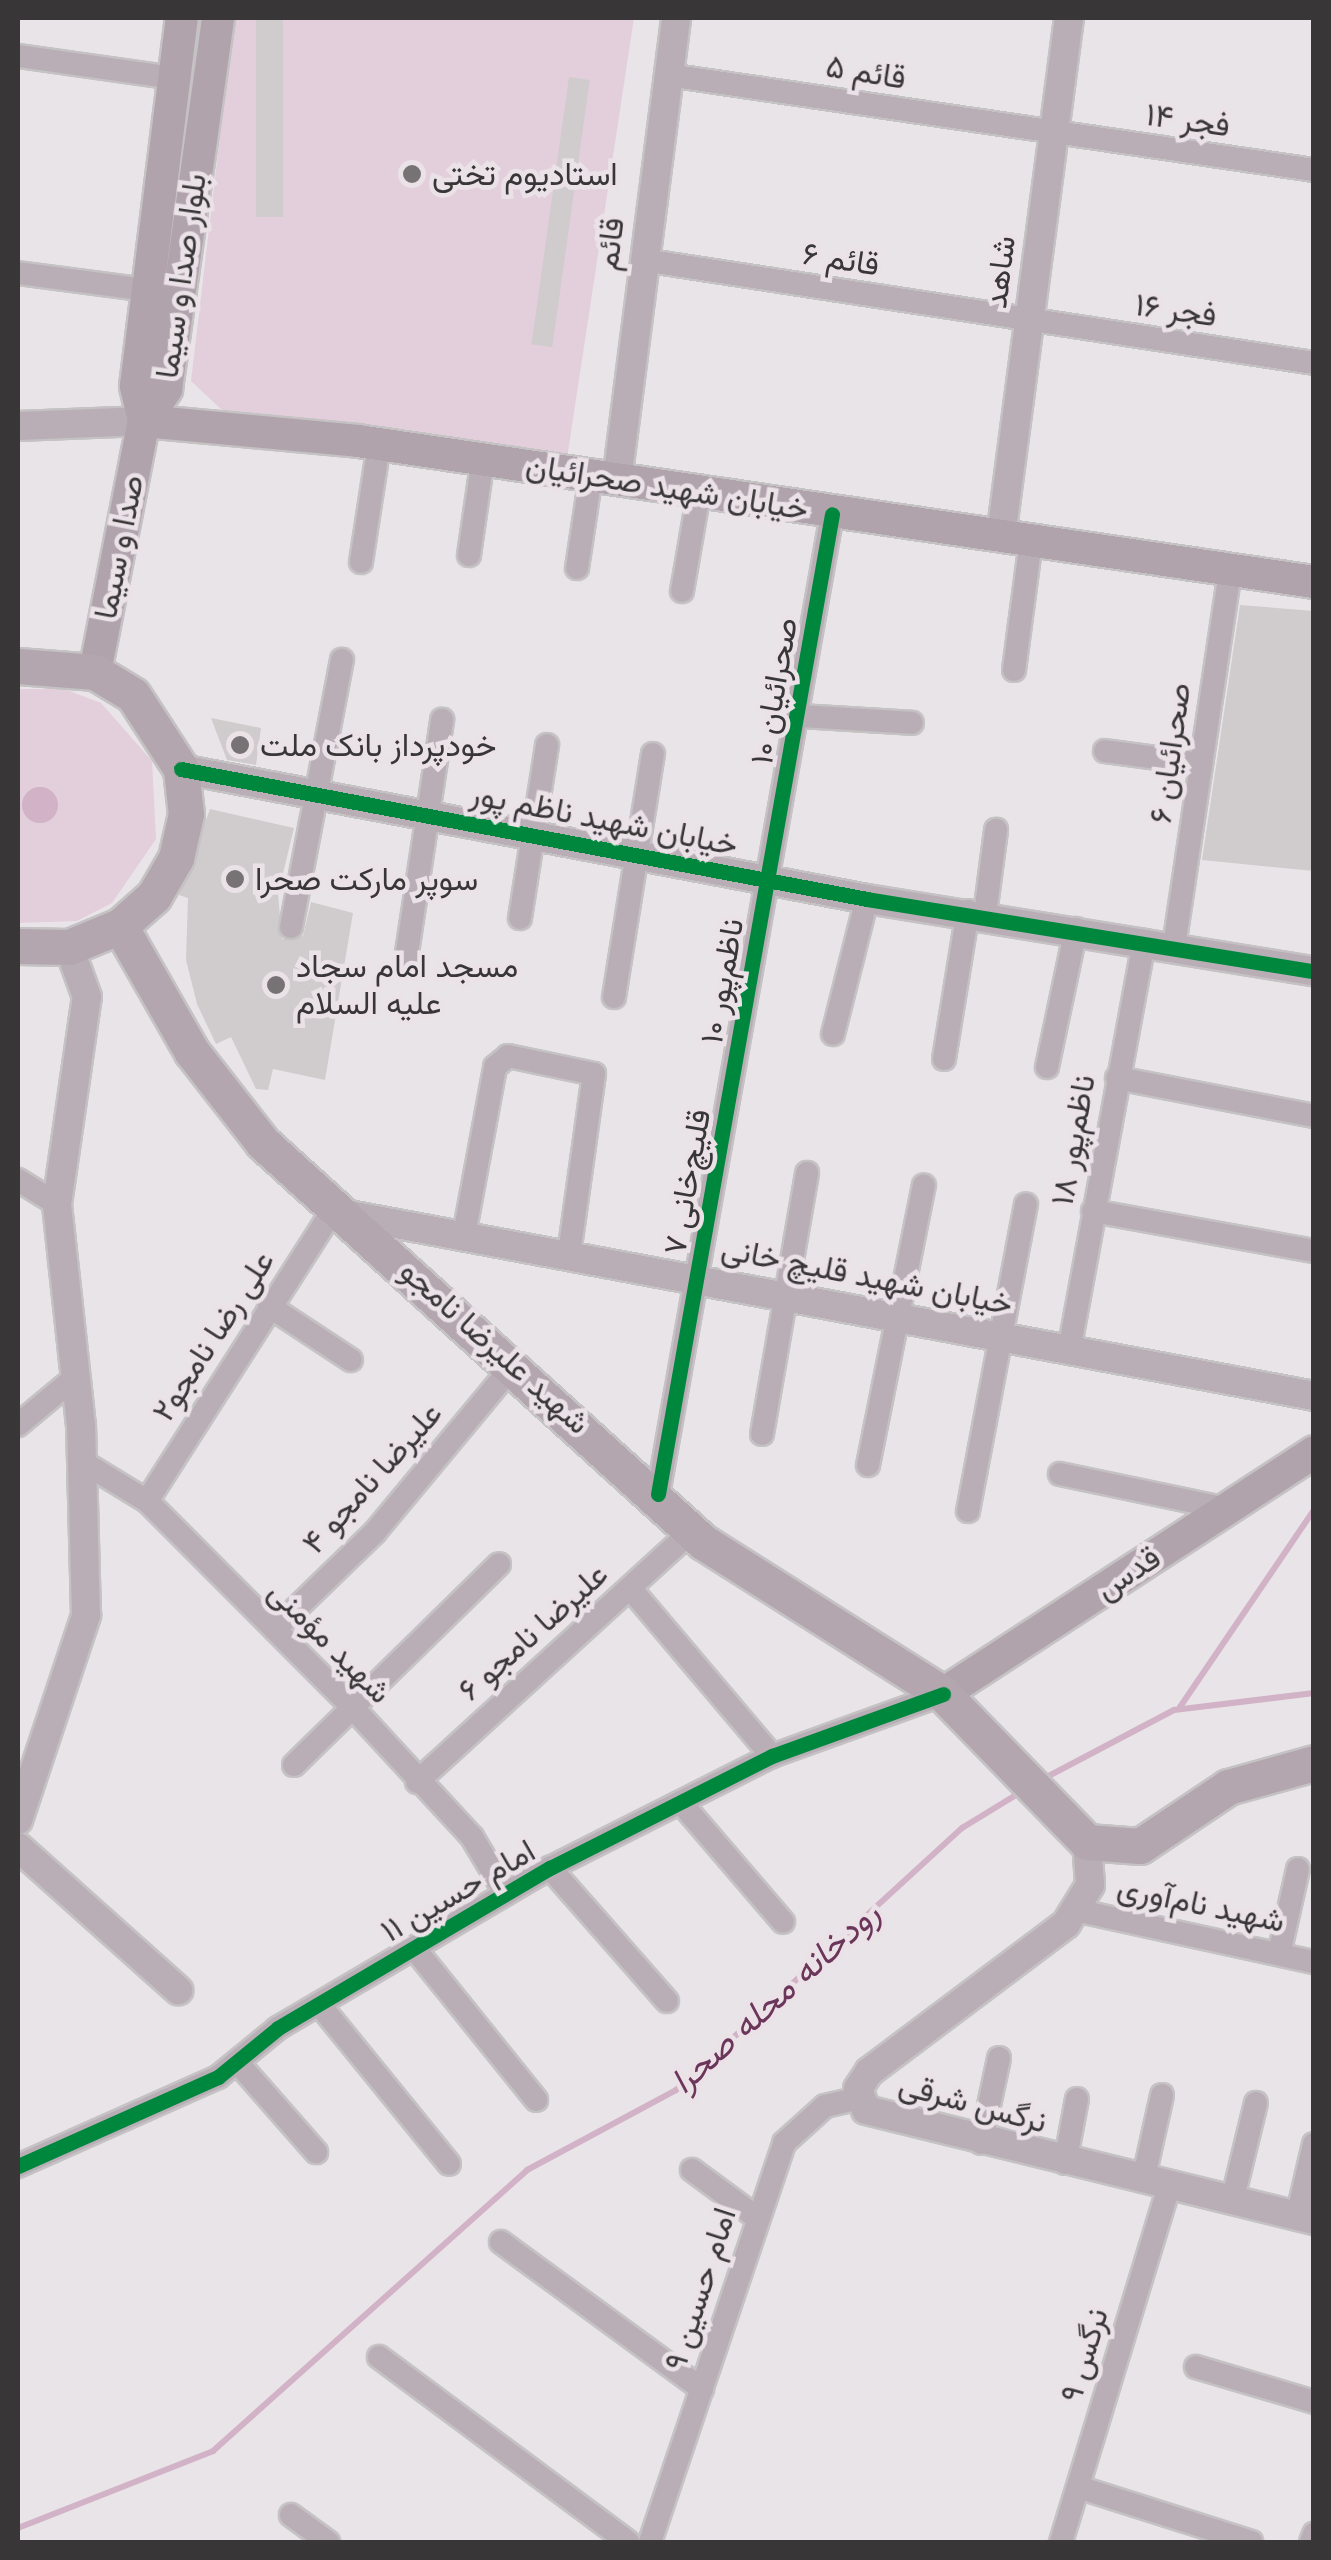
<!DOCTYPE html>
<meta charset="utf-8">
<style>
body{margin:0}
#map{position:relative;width:1331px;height:2560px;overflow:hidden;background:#e9e4e7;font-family:Montserrat,Vazirmatn,sans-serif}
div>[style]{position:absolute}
.green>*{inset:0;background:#e2cfdb}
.water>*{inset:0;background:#d2b2c6}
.round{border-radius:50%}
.stream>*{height:6px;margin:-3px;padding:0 3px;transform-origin:3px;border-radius:3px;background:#d2b2c6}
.building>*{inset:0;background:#d0ccce;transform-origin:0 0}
.roads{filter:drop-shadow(2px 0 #c5c2c4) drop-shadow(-2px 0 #c5c2c4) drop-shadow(0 2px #c5c2c4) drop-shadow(0 -2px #c5c2c4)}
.minor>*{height:22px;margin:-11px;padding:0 11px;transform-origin:11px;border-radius:11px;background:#baaeb6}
.tertiary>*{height:28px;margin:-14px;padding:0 14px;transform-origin:14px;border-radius:14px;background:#baaeb6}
.secondary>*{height:32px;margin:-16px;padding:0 16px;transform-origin:16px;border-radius:16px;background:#b1a3ac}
.primary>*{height:35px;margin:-17.5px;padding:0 17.5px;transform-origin:17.5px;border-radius:17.5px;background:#b3a6af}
.cycleway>*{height:15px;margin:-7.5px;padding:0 7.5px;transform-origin:7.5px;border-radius:7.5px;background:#00873e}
.dots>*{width:28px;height:28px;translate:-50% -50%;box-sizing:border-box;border:5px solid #ebe2e8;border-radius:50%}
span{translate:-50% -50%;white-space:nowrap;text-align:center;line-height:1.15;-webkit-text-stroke:9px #ebe2e8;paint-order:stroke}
.street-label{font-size:32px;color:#393638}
.poi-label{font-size:32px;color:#393638}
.left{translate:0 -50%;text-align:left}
.water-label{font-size:35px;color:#6c365b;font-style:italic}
.frame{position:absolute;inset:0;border:20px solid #393638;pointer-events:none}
</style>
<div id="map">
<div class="green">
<div style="clip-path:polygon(234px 18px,634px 18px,566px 465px,256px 421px,223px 411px,191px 381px)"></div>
<div style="clip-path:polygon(18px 689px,64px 689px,101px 703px,152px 761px,156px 839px,112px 903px,77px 921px,18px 923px)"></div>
</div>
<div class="water">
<div class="round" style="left:22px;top:787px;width:36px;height:36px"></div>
</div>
<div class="stream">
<div style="left:1180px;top:1707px;width:238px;rotate:-55.8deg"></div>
<div style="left:1043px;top:1779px;width:148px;rotate:-27.8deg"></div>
<div style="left:1174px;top:1710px;width:141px;rotate:-6.9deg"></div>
<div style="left:18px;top:2528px;width:210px;rotate:-21.5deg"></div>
<div style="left:213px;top:2451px;width:421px;rotate:-41.8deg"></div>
<div style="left:527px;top:2170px;width:169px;rotate:-28.2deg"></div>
<div style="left:676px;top:2090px;width:388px;rotate:-42.5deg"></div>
<div style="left:962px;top:1828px;width:73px;rotate:-31.5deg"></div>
</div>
<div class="building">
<div style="left:256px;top:18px;width:27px;height:199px"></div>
<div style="left:569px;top:77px;width:21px;height:270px;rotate:8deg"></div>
<div style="clip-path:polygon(1240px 605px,1314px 611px,1314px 871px,1202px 860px)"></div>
<div style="clip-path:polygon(211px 718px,261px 728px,256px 765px,227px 760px)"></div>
<div style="clip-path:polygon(210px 809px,294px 828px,278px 894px,282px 939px,303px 936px,311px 902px,353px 913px,325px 1080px,273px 1069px,268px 1090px,256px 1089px,231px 1037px,216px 1044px,197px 1004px,186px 960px,188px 898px,179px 895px)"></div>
</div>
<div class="roads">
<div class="minor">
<div style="left:18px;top:56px;width:158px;rotate:8deg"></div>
<div style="left:668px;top:75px;width:653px;rotate:8.37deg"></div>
<div style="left:643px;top:260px;width:679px;rotate:8.73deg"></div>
<div style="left:18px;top:273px;width:130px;rotate:7.5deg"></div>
<div style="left:469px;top:555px;width:98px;rotate:-81.8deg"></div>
<div style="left:361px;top:562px;width:119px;rotate:-81.3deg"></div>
<div style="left:577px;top:568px;width:94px;rotate:-81.4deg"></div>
<div style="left:682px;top:591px;width:99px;rotate:-80.2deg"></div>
<div style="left:1014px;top:670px;width:130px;rotate:-82.5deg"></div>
<div style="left:799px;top:716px;width:113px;rotate:3.5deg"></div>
<div style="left:1105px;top:751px;width:97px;rotate:7.7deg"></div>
<div style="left:985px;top:914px;width:85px;rotate:-82.5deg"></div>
<div style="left:520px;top:918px;width:175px;rotate:-81.1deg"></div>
<div style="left:291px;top:927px;width:272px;rotate:-79.2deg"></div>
<div style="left:1174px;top:946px;width:380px;rotate:-81.5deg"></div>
<div style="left:406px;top:959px;width:242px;rotate:-81.4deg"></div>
<div style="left:614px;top:997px;width:246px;rotate:-80.9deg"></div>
<div style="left:833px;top:1034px;width:139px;rotate:-75.9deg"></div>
<div style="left:944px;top:1059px;width:150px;rotate:-80.8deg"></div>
<div style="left:1047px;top:1067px;width:141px;rotate:-78.1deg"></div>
<div style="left:1117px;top:1078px;width:201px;rotate:10.9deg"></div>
<div style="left:18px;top:1180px;width:46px;rotate:31.6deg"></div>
<div style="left:1093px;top:1211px;width:225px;rotate:10.3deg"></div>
<div style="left:464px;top:1235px;width:171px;rotate:-79.5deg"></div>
<div style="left:495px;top:1067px;width:17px;rotate:-40deg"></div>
<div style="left:508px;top:1056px;width:88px;rotate:11.8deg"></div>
<div style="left:594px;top:1074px;width:183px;rotate:97.9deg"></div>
<div style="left:269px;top:1306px;width:98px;rotate:33.4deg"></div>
<div style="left:1069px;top:1351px;width:417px;rotate:-79.6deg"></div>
<div style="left:18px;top:1425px;width:70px;rotate:-39.8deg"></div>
<div style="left:762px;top:1434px;width:265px;rotate:-80.2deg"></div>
<div style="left:83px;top:1462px;width:75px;rotate:31.4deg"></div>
<div style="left:147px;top:1501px;width:292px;rotate:45.1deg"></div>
<div style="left:353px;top:1708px;width:176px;rotate:47.3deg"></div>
<div style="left:472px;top:1837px;width:66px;rotate:59.2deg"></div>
<div style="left:868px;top:1465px;width:285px;rotate:-78.7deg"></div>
<div style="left:1060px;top:1474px;width:171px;rotate:11.8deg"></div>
<div style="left:658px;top:1494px;width:995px;rotate:-79.93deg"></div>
<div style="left:147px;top:1501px;width:350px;rotate:-57.4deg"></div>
<div style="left:968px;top:1511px;width:312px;rotate:-79.3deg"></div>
<div style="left:630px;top:1588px;width:220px;rotate:49.8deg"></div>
<div style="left:275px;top:1629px;width:139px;rotate:-44.1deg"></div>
<div style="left:375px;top:1532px;width:216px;rotate:-50.3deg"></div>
<div style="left:294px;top:1765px;width:287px;rotate:-44.4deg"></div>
<div style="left:417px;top:1782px;width:372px;rotate:-42.4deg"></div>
<div style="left:682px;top:1804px;width:155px;rotate:49.4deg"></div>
<div style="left:550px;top:1868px;width:177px;rotate:48.7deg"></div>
<div style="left:1075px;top:1910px;width:245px;rotate:12.3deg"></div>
<div style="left:414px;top:1948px;width:195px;rotate:51.2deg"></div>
<div style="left:1279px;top:1954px;width:87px;rotate:-77.4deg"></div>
<div style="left:319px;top:2004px;width:206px;rotate:50.9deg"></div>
<div style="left:237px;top:2062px;width:120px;rotate:48.7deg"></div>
<div style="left:981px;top:2143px;width:87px;rotate:-78deg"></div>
<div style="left:1065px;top:2163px;width:65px;rotate:-79.4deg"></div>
<div style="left:18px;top:2166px;width:219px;rotate:-24deg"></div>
<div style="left:218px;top:2077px;width:77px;rotate:-39.2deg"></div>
<div style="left:278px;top:2028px;width:316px;rotate:-30.5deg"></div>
<div style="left:550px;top:1868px;width:249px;rotate:-26.8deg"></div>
<div style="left:772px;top:1756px;width:182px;rotate:-19.9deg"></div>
<div style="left:692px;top:2170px;width:79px;rotate:36.3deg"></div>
<div style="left:1143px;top:2181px;width:88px;rotate:-77.5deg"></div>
<div style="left:1232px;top:2202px;width:102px;rotate:-76.4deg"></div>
<div style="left:1297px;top:2217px;width:75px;rotate:-76.9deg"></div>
<div style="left:501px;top:2242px;width:249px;rotate:36.2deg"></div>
<div style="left:379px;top:2357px;width:310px;rotate:36.6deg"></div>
<div style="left:1196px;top:2367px;width:123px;rotate:16.5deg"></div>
<div style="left:1078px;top:2487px;width:182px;rotate:17.6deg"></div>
<div style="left:291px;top:2515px;width:46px;rotate:36.1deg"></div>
<div style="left:650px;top:2542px;width:421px;rotate:-71.4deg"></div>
<div style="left:784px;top:2143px;width:55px;rotate:-42.1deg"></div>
<div style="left:825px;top:2106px;width:37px;rotate:-13deg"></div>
<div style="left:1061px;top:2542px;width:371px;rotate:-73.1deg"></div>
<div style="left:1311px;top:2542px;width:9px;rotate:-69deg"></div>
</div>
<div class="tertiary">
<div style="left:18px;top:426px;width:126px;rotate:-2.3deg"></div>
<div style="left:617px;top:480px;width:466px;rotate:-82.7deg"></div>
<div style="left:1001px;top:536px;width:522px;rotate:-82.52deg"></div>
<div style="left:181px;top:769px;width:698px;rotate:10.73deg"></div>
<div style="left:867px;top:899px;width:453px;rotate:9.2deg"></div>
<div style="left:349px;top:1215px;width:982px;rotate:10.62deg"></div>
<div style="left:18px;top:1820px;width:216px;rotate:-71.6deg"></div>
<div style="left:86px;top:1615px;width:189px;rotate:-91.5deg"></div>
<div style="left:81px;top:1426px;width:223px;rotate:-96.2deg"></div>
<div style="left:57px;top:1204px;width:209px;rotate:-81.8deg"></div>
<div style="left:87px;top:997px;width:53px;rotate:-109.8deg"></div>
<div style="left:1087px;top:1842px;width:43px;rotate:86deg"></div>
<div style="left:1090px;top:1885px;width:46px;rotate:121.6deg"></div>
<div style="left:1066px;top:1924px;width:246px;rotate:143.1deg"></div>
<div style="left:869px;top:2072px;width:20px;rotate:123deg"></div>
<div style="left:858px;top:2089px;width:22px;rotate:69deg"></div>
<div style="left:866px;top:2110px;width:461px;rotate:13.8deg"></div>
<div style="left:18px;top:1847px;width:215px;rotate:41.8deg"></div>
</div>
<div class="secondary">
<div style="left:144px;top:421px;width:215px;rotate:5.3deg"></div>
<div style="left:358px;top:441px;width:966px;rotate:8.39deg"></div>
<div style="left:144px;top:421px;width:36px;rotate:-103deg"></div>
<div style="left:136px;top:386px;width:371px;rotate:-82.9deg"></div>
<div style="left:95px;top:672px;width:256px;rotate:-79deg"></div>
<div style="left:144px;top:421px;width:39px;rotate:-55deg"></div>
<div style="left:166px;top:389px;width:375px;rotate:-82deg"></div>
<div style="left:943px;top:1694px;width:443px;rotate:-33.1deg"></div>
</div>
<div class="primary">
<div style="left:18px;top:666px;width:77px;rotate:4.5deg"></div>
<div style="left:95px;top:672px;width:44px;rotate:31.2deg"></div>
<div style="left:133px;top:695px;width:88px;rotate:57deg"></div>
<div style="left:181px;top:769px;width:45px;rotate:83.7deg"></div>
<div style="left:186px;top:814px;width:45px;rotate:102.8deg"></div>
<div style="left:176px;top:858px;width:44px;rotate:120.1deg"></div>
<div style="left:154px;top:896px;width:45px;rotate:138.6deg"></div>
<div style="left:120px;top:926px;width:55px;rotate:157.6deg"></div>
<div style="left:69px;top:947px;width:51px;rotate:-178.9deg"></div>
<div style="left:120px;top:926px;width:145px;rotate:60.3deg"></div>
<div style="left:192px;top:1052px;width:115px;rotate:52deg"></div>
<div style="left:263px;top:1143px;width:594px;rotate:42.2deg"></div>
<div style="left:703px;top:1542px;width:284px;rotate:32.3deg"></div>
<div style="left:943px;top:1694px;width:206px;rotate:45.8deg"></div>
<div style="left:1087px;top:1842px;width:53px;rotate:4.3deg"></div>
<div style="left:1140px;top:1846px;width:106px;rotate:-33.8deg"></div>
<div style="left:1228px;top:1787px;width:89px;rotate:-15.6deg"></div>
</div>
</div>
<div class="cycleway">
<div style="left:181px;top:769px;width:698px;rotate:10.73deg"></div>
<div style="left:867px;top:899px;width:453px;rotate:9.2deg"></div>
<div style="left:658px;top:1494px;width:995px;rotate:-79.93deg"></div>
<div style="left:18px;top:2166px;width:219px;rotate:-24deg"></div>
<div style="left:218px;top:2077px;width:77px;rotate:-39.2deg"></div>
<div style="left:278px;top:2028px;width:316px;rotate:-30.5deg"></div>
<div style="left:550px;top:1868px;width:249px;rotate:-26.8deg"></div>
<div style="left:772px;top:1756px;width:182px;rotate:-19.9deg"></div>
</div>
<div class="dots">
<div style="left:412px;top:174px;background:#777375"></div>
<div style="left:240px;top:745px;background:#777375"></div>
<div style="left:235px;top:879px;background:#777375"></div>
<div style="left:276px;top:985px;background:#777375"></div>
</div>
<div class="street-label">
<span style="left:866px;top:72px;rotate:9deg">قائم ۵</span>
<span style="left:1188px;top:120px;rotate:8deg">فجر ۱۴</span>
<span style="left:610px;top:244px;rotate:-83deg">قائم</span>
<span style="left:841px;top:259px;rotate:9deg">قائم ۶</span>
<span style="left:1000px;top:272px;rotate:-83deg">شاهد</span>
<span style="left:181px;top:276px;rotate:-82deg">بلوار صدا و سیما</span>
<span style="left:1176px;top:310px;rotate:8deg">فجر ۱۶</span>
<span style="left:667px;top:487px;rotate:9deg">خیابان شهید صحرائیان</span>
<span style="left:119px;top:547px;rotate:-79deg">صدا و سیما</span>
<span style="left:774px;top:691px;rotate:-80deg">صحرائیان ۱۰</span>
<span style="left:1170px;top:753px;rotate:-82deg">صحرائیان ۶</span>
<span style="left:604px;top:819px;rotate:11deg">خیابان شهید ناظم پور</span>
<span style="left:722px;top:981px;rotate:-80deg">ناظم‌پور ۱۰</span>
<span style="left:1073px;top:1140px;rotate:-80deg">ناظم‌پور ۱۸</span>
<span style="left:687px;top:1182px;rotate:-80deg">قلیچ‌خانی ۷</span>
<span style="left:867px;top:1276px;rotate:11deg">خیابان شهید قلیچ خانی</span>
<span style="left:213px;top:1336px;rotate:-57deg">علی رضا نامجو۲</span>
<span style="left:495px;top:1347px;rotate:42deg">شهید علیرضا نامجو</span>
<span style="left:372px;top:1478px;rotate:-48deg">علیرضا نامجو ۴</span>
<span style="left:1128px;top:1573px;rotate:-33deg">قدس</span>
<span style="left:533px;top:1632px;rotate:-42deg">علیرضا نامجو ۶</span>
<span style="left:330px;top:1642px;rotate:45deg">شهید مؤمنی</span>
<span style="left:458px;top:1891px;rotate:-30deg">امام حسین ۱۱</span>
<span style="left:1201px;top:1904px;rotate:12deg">شهید نام‌آوری</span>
<span style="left:973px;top:2103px;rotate:15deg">نرگس شرقی</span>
<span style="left:700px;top:2289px;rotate:-72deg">امام حسین ۹</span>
<span style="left:1084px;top:2355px;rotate:-73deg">نرگس ۹</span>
</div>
<div class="poi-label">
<span class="left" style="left:432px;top:174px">استادیوم تختی</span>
<span class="left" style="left:260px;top:745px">خودپرداز بانک ملت</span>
<span class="left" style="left:255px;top:879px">سوپر مارکت صحرا</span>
<span class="left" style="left:296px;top:985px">مسجد امام سجاد<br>علیه السلام</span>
</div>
<div class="water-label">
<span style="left:775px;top:1997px;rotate:-42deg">رودخانه محله صحرا</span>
</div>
<div class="frame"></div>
</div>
